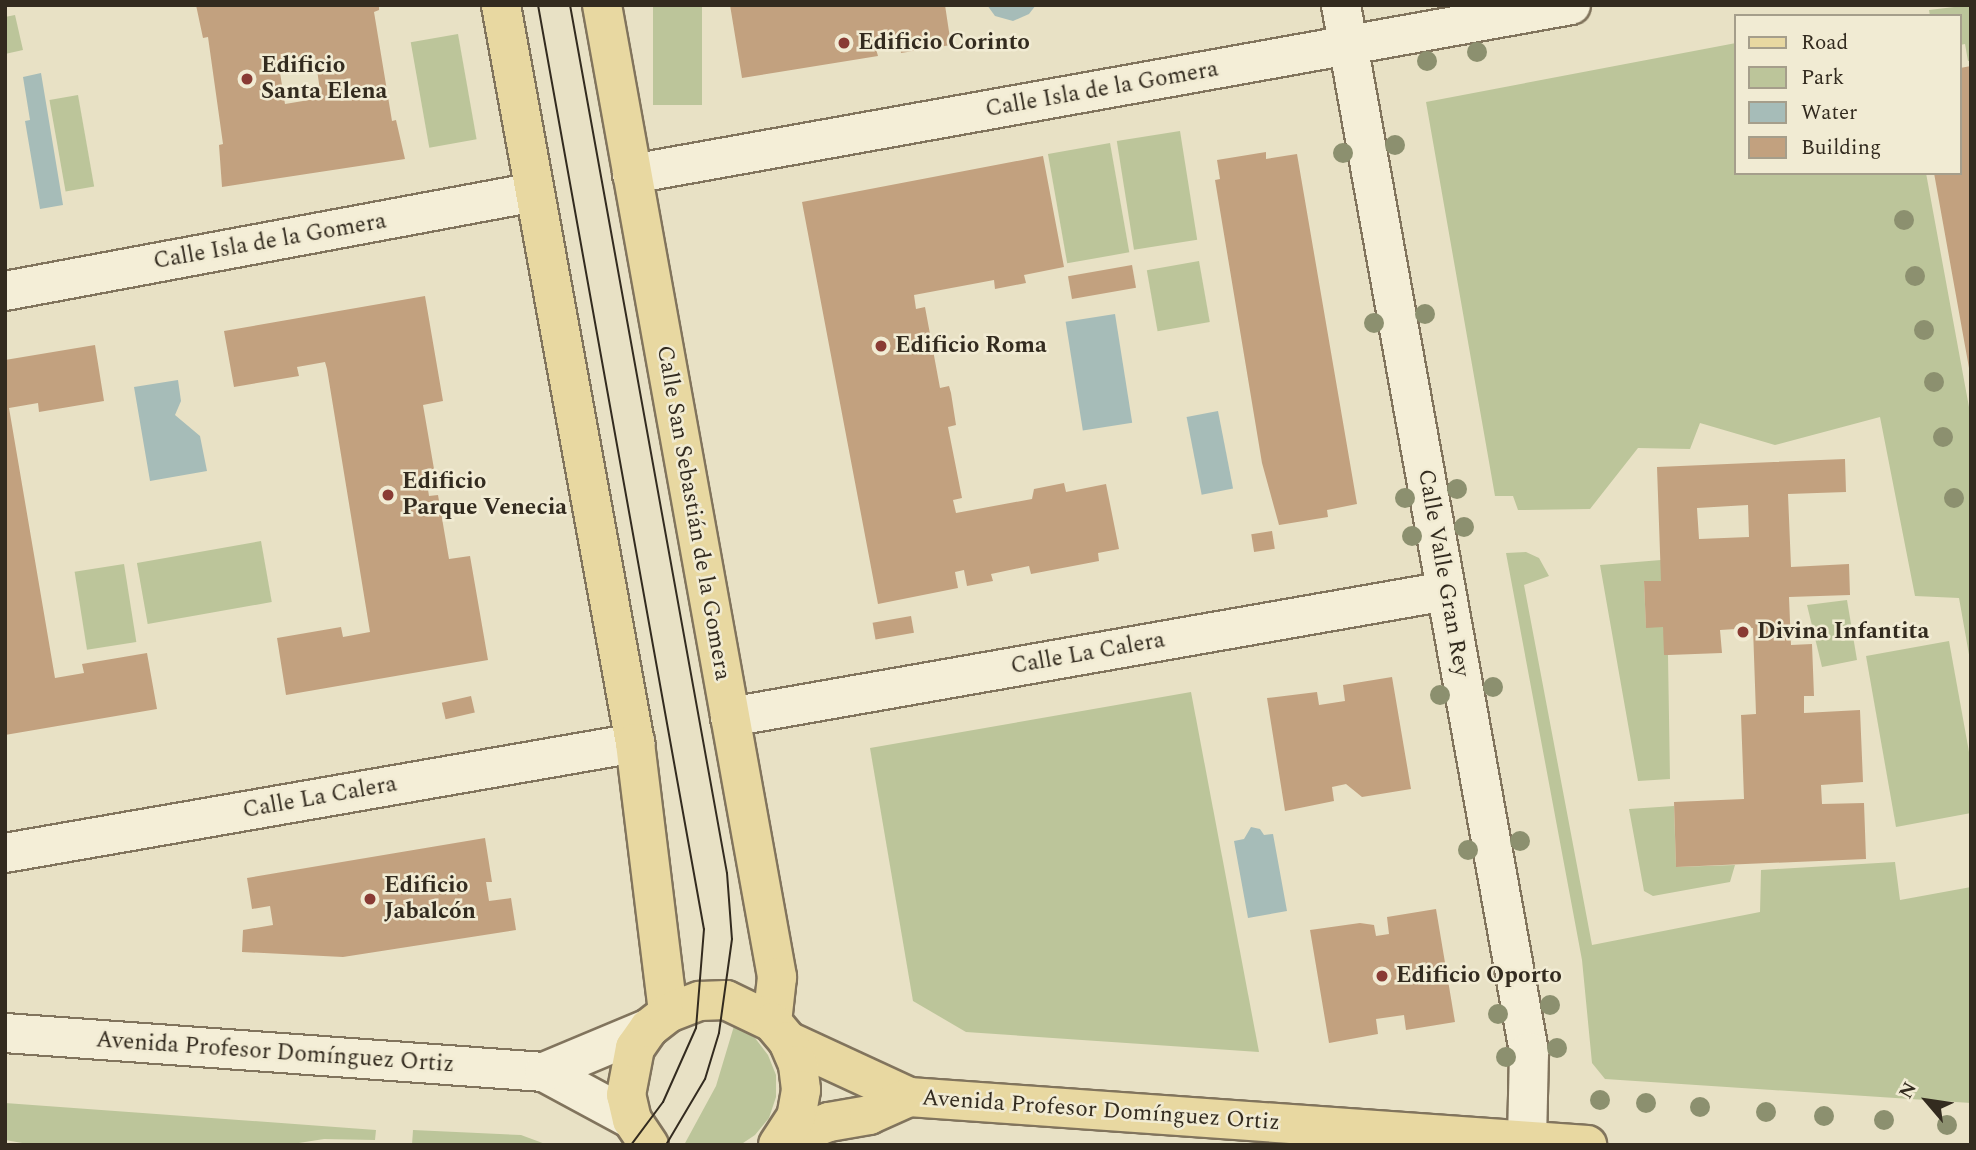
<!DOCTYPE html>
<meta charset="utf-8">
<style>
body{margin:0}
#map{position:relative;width:1976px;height:1150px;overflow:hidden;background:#e8e1c5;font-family:Spectral,serif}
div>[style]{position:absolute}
.green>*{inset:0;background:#bcc59a;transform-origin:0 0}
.water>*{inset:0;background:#a6bcb8;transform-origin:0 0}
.building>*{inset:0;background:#c2a17f;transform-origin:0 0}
.roads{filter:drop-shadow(2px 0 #81745d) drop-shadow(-2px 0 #81745d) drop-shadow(0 2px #81745d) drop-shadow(0 -2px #81745d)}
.minor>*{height:38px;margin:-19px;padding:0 19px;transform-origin:19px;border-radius:19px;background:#f4eed7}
.major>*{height:38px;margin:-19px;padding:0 19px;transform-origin:19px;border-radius:19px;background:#e8d8a1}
.tram>*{height:2px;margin:-1px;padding:0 1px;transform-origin:1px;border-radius:1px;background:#332b1f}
.trees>*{width:20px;height:20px;margin:-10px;border-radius:50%;background:#8c906f}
.dots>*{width:19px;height:19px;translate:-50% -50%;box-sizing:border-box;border:4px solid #f1ebd3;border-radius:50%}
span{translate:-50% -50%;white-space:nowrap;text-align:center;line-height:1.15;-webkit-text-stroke:5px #f1ebd3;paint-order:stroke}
.poi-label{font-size:23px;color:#332b1f;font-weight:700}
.left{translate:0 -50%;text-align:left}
.street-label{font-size:23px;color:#332b1f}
.frame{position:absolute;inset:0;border:7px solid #332b1f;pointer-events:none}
.legend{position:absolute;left:1734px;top:14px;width:228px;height:161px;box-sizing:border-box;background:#f1ebd3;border:2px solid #a59e8b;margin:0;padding:9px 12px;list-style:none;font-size:21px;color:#332b1f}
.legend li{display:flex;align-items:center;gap:14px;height:35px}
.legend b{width:35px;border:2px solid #a59e8b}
.north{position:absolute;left:1892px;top:1066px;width:70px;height:70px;-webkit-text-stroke:5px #f1ebd3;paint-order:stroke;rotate:299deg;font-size:19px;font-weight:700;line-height:28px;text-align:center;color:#332b1f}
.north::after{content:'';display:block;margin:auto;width:24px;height:32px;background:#332b1f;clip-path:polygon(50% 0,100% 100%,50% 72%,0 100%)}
</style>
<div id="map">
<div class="green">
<div style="left:653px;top:5px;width:49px;height:100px"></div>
<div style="clip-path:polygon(1971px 5px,1971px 61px,1968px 61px,1965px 44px,1960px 45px,1960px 16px,1930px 16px,1929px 10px)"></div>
<div style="clip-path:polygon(15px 15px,23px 50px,5px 54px,5px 17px)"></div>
<div style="left:458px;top:34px;width:107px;height:48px;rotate:80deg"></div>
<div style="clip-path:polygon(1736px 43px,1736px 173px,1926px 173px,1971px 418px,1971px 666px,1959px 598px,1915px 596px,1880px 417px,1775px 445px,1700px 423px,1690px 449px,1638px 448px,1590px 509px,1518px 510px,1513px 496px,1495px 496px,1426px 102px)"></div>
<div style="left:78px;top:95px;width:93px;height:29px;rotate:80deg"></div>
<div style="left:1180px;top:131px;width:110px;height:64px;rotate:81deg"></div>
<div style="left:1110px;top:143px;width:111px;height:63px;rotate:80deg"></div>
<div style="left:1199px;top:261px;width:62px;height:53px;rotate:80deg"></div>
<div style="left:261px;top:541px;width:62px;height:126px;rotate:80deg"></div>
<div style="clip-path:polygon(1526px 552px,1539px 558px,1549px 576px,1524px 585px,1592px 945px,1760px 912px,1761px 870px,1895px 862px,1900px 900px,1971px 887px,1971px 1103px,1605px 1079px,1592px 1063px,1582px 960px,1506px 553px)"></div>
<div style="clip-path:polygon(1661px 560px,1661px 581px,1644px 582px,1646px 627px,1663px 627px,1668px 655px,1670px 779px,1638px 781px,1600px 565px)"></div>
<div style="left:124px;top:564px;width:79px;height:50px;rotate:81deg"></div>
<div style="clip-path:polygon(1847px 600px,1857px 660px,1822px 667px,1807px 605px)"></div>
<div style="clip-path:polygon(1949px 641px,1971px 763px,1971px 813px,1896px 827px,1866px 656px)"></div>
<div style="clip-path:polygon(1191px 692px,1259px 1052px,966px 1032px,913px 1001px,870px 748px)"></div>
<div style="clip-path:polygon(1674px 806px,1676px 867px,1735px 865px,1730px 882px,1653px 896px,1644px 891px,1629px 809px)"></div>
<div style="clip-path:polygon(734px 1026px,755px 1038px,768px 1055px,776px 1075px,776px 1097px,769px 1118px,755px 1135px,740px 1145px,684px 1145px,716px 1086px)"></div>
<div style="clip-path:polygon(5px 1103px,376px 1130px,375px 1140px,324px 1139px,286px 1145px,34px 1145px,5px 1140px)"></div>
<div style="clip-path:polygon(413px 1130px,521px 1135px,548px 1145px,412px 1145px)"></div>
</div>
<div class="water">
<div style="clip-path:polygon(987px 5px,1036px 5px,1029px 14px,1013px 21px,995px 16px)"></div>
<div style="clip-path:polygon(41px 73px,63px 205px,40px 209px,25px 121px,30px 120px,23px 77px)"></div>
<div style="left:1115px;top:314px;width:110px;height:50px;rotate:81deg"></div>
<div style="clip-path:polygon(178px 380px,181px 401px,175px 415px,200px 436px,207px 471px,150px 481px,134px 387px)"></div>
<div style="left:1218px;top:411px;width:79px;height:32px;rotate:79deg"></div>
<div style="clip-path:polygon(1251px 827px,1260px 829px,1264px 835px,1273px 834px,1287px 911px,1248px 918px,1234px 841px,1244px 839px)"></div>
</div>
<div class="building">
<div style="clip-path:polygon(evenodd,196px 5px,379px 5px,379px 10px,374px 12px,392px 121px,396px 120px,405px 159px,222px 187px,219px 145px,223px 144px,208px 37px,203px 38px,196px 5px,315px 55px,321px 98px,285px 104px,278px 60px,315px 55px)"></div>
<div style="clip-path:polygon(730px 5px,945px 5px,951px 45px,901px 53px,900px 45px,876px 49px,878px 56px,742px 78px)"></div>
<div style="clip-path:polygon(1971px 66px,1971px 368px,1969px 368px,1934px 173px,1960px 173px,1960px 68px)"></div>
<div style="clip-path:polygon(1266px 152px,1266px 159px,1297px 154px,1357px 504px,1327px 510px,1328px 517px,1279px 525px,1262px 463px,1215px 180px,1220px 179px,1217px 160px)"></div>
<div style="clip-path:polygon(1043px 156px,1064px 267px,1024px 275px,1026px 283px,995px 289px,994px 280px,914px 295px,916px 309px,925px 307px,940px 388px,949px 386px,951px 393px,956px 425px,948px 427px,962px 498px,953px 500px,956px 513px,1032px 499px,1034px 489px,1064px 483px,1066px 492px,1106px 484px,1119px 549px,1098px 553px,1099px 561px,1031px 574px,1029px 566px,991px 574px,993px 581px,967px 586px,964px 570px,955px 572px,958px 588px,878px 604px,802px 202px)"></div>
<div style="left:1132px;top:265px;width:23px;height:65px;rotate:80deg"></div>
<div style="clip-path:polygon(425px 296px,443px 401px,423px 405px,434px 469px,425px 470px,429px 496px,438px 495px,449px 559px,470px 556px,488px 660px,286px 695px,277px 638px,341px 627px,343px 637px,370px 632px,327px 369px,325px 362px,297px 367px,299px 376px,234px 387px,224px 331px)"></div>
<div style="clip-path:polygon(95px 345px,104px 401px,39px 412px,38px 403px,9px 408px,55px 678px,84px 673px,82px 664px,147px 653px,157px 709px,5px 735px,5px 360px)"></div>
<div style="clip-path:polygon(evenodd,1845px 459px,1846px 492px,1788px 494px,1791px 567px,1849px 564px,1850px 595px,1789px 597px,1791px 645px,1812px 644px,1814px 696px,1804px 696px,1804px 713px,1860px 710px,1863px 782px,1821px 785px,1822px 804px,1864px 803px,1866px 859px,1676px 867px,1674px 802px,1744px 799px,1741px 715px,1756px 714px,1753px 628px,1720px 630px,1722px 653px,1668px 655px,1664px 655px,1663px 627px,1646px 628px,1644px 581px,1661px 581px,1657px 467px,1845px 459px,1748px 505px,1749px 537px,1699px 539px,1697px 508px,1748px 505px)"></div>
<div style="left:1272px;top:531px;width:18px;height:21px;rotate:81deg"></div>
<div style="left:911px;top:616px;width:17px;height:39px;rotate:80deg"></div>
<div style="clip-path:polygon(1392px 677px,1411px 789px,1362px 797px,1346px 784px,1332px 787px,1334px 801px,1285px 811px,1267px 698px,1317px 692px,1319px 705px,1345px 701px,1343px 685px)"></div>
<div style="left:471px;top:696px;width:17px;height:30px;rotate:77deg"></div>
<div style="clip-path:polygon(485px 838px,492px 882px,486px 882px,489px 901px,511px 898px,516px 930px,343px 957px,242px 952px,243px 930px,273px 925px,270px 906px,252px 909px,247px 878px)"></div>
<div style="clip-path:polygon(1436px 909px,1455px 1022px,1406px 1030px,1404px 1015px,1376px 1019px,1378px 1034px,1329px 1043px,1310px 930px,1360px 923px,1374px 925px,1376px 936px,1389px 934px,1387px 917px)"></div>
</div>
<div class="roads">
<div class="minor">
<div style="left:1341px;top:5px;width:1064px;rotate:79.82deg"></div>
<div style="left:1529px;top:1052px;width:89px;rotate:91.3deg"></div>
<div style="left:632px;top:174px;width:954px;rotate:-10.2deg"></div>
<div style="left:5px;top:291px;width:539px;rotate:-10.58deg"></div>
<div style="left:730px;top:717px;width:727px;rotate:-9.98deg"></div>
<div style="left:5px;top:853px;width:640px;rotate:-9.9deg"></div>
<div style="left:5px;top:1033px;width:540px;rotate:4.14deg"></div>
<div style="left:544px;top:1072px;width:99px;rotate:28.4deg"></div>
<div style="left:544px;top:1072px;width:114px;rotate:-22.7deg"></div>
</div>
<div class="major">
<div style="left:501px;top:5px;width:750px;rotate:79.71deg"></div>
<div style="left:635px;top:743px;width:272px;rotate:83deg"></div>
<div style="left:602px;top:5px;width:988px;rotate:79.79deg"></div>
<div style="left:777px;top:977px;width:45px;rotate:96.3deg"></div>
<div style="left:788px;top:1041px;width:133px;rotate:24.8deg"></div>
<div style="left:909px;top:1097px;width:680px;rotate:4.05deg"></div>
<div style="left:783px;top:1140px;width:49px;rotate:-21.4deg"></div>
<div style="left:829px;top:1122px;width:41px;rotate:-9.9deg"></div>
<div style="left:869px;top:1115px;width:44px;rotate:-24.2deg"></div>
<div style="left:649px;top:1145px;width:30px;rotate:-124deg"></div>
<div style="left:632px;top:1120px;width:26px;rotate:-103deg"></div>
<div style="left:626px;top:1095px;width:48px;rotate:-79.2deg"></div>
<div style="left:635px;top:1048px;width:24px;rotate:-55deg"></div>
<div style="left:649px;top:1028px;width:24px;rotate:-38deg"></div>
<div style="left:668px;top:1013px;width:34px;rotate:-21deg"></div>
<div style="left:700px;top:1001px;width:26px;rotate:-2deg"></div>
<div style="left:726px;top:1000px;width:51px;rotate:25.6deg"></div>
<div style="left:772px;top:1022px;width:25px;rotate:50deg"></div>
<div style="left:788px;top:1041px;width:26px;rotate:67deg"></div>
<div style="left:798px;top:1065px;width:25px;rotate:83deg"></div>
<div style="left:801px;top:1090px;width:27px;rotate:100deg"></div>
<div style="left:796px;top:1117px;width:33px;rotate:123deg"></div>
</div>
</div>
<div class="tram">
<div style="left:538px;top:5px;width:939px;rotate:79.82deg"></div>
<div style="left:704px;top:929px;width:99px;rotate:94.6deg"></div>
<div style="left:696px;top:1028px;width:81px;rotate:114deg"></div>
<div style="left:663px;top:1102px;width:54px;rotate:126.7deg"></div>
<div style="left:570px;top:5px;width:882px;rotate:79.75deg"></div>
<div style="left:727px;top:873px;width:66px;rotate:85.7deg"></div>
<div style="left:732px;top:939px;width:95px;rotate:97.9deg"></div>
<div style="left:719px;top:1033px;width:48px;rotate:106.9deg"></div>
<div style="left:705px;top:1079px;width:77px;rotate:120.6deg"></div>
</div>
<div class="trees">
<div style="left:1477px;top:52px"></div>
<div style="left:1427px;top:61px"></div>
<div style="left:1395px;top:145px"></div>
<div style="left:1343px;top:153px"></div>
<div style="left:1904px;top:220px"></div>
<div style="left:1915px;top:276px"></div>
<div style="left:1425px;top:314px"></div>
<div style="left:1374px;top:323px"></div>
<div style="left:1924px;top:330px"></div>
<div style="left:1934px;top:382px"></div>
<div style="left:1943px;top:437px"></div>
<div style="left:1457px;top:489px"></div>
<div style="left:1405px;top:498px"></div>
<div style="left:1954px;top:498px"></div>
<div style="left:1464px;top:527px"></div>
<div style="left:1412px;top:536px"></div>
<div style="left:1493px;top:687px"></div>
<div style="left:1440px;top:695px"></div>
<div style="left:1520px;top:841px"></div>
<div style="left:1468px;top:850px"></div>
<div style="left:1550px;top:1005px"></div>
<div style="left:1498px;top:1014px"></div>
<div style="left:1557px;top:1048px"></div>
<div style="left:1506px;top:1057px"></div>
<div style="left:1600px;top:1100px"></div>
<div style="left:1646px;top:1103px"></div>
<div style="left:1700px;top:1107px"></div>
<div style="left:1766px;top:1112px"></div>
<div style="left:1824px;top:1116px"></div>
<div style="left:1884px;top:1120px"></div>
<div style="left:1947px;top:1125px"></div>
</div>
<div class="dots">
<div style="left:844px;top:43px;background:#893b34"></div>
<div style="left:247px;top:79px;background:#893b34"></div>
<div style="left:881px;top:346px;background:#893b34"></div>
<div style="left:388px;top:495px;background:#893b34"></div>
<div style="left:1743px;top:632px;background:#893b34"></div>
<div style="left:370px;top:899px;background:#893b34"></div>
<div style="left:1382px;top:976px;background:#893b34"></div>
</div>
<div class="poi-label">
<span class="left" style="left:858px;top:43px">Edificio Corinto</span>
<span class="left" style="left:261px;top:79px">Edificio<br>Santa Elena</span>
<span class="left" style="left:895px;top:346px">Edificio Roma</span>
<span class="left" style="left:402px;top:495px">Edificio<br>Parque Venecia</span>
<span class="left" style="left:1757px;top:632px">Divina Infantita</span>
<span class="left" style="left:384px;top:899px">Edificio<br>Jabalcón</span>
<span class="left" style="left:1396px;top:976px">Edificio Oporto</span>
</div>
<div class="street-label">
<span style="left:1102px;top:90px;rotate:-10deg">Calle Isla de la Gomera</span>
<span style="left:270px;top:242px;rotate:-10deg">Calle Isla de la Gomera</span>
<span style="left:693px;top:513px;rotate:80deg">Calle San Sebastián de la Gomera</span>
<span style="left:1443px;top:573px;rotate:80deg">Calle Valle Gran Rey</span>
<span style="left:1088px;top:654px;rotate:-10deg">Calle La Calera</span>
<span style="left:320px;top:798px;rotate:-10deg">Calle La Calera</span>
<span style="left:275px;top:1053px;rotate:4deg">Avenida Profesor Domínguez Ortiz</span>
<span style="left:1101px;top:1111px;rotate:4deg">Avenida Profesor Domínguez Ortiz</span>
</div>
<div class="frame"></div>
<ul class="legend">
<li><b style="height:9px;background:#e8d8a1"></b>Road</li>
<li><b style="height:19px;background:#bcc59a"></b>Park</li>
<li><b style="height:19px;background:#a6bcb8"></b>Water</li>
<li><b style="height:19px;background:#c2a17f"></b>Building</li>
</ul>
<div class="north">N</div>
</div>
